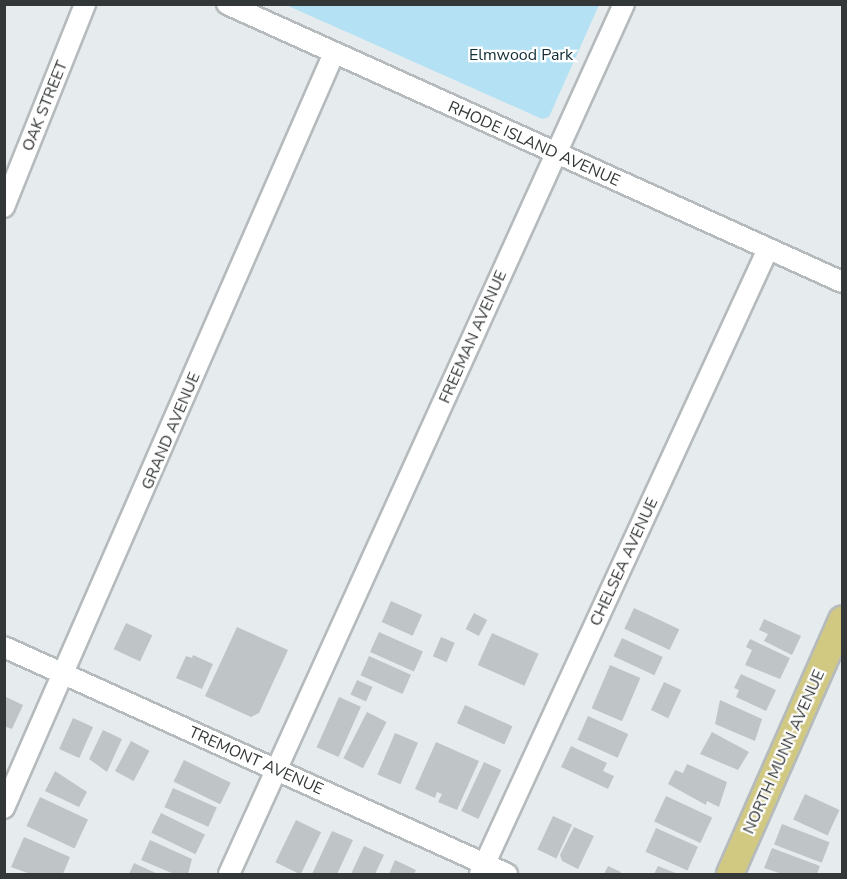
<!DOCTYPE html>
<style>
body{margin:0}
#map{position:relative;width:847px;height:879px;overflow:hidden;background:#e6ecee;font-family:"Nunito Sans",sans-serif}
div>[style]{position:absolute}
.green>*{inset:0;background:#b4e2f4}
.building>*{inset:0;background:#bfc5c7;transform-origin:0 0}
.roads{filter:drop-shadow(2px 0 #b5babc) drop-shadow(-2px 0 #b5babc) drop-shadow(0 2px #b5babc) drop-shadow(0 -2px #b5babc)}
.minor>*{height:20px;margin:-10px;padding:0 10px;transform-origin:10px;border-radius:10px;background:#fff}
.major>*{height:26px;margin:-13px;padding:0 13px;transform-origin:13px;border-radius:13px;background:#d1c882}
span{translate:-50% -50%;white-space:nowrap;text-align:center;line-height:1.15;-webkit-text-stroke:4.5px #fff;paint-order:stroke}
.park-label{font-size:16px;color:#102d37}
.street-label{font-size:16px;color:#343737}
.frame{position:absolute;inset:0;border:6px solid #343737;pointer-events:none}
</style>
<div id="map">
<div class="green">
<div style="clip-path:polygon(286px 5px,599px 5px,549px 117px,542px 119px)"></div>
</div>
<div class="building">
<div style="left:391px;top:601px;width:34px;height:23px;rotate:24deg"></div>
<div style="left:634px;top:608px;width:50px;height:23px;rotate:25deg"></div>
<div style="left:474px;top:613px;width:15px;height:18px;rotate:28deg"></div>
<div style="clip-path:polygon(764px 619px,801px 636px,792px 655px,764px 641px,768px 634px,759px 630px)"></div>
<div style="left:126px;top:623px;width:29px;height:29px;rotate:25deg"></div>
<div style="clip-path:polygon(237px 627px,288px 650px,259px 713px,251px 717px,205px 696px)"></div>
<div style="left:379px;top:632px;width:48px;height:22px;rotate:24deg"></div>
<div style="left:492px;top:633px;width:51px;height:35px;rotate:24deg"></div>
<div style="left:441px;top:637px;width:15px;height:21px;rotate:23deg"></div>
<div style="left:622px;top:638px;width:45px;height:20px;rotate:25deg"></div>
<div style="clip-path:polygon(750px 639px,790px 658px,780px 679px,745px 665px,752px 650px,746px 647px)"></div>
<div style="clip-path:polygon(193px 655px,213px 664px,202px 689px,176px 678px,186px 656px,192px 658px)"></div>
<div style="left:369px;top:656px;width:46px;height:21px;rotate:24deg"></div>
<div style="left:610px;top:665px;width:33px;height:47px;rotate:23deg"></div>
<div style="clip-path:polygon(741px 674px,776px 690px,766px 711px,736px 697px,739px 690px,734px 688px)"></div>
<div style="left:357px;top:680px;width:17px;height:16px;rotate:24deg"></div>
<div style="left:664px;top:682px;width:19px;height:31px;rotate:25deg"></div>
<div style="clip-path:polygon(4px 696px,23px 705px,12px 729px,4px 726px)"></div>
<div style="left:339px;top:697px;width:24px;height:55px;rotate:24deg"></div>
<div style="clip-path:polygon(720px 700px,762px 719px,755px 741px,715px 724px)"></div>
<div style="left:465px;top:705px;width:52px;height:20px;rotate:24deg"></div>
<div style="left:367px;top:712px;width:22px;height:52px;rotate:27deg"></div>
<div style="left:588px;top:716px;width:44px;height:26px;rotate:24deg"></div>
<div style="left:73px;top:718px;width:22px;height:34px;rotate:24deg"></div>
<div style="clip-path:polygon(103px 730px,122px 739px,107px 772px,89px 759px)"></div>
<div style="clip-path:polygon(712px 732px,749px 752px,738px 770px,700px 754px)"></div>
<div style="left:395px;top:733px;width:25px;height:45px;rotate:23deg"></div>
<div style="left:131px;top:741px;width:21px;height:34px;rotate:28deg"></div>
<div style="clip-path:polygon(436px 742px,479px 761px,457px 810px,438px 802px,442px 794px,437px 792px,435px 798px,415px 789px)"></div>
<div style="clip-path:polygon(571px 746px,607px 763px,603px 771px,614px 776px,608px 789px,561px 767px)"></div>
<div style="left:184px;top:760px;width:52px;height:24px;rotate:26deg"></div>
<div style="left:484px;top:762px;width:19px;height:54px;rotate:25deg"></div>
<div style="clip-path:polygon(687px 764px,727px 782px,719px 807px,707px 801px,706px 805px,668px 784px,675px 770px,683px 773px)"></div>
<div style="clip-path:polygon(55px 771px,87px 792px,79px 807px,45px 791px)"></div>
<div style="left:173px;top:788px;width:48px;height:21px;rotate:24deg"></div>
<div style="left:805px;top:794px;width:38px;height:28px;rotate:25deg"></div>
<div style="left:666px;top:796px;width:51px;height:28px;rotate:25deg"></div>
<div style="left:40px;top:797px;width:53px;height:32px;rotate:25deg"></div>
<div style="left:161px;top:813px;width:49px;height:22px;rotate:26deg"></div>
<div style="left:553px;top:816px;width:21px;height:37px;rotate:25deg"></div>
<div style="left:296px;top:820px;width:28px;height:47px;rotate:26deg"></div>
<div style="left:782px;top:824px;width:51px;height:22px;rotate:21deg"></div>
<div style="clip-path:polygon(574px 827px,594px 836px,578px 869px,562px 861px,560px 855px)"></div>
<div style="left:656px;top:828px;width:46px;height:26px;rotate:24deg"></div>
<div style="clip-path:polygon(332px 831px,353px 840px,337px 874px,312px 874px)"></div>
<div style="clip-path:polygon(24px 837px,70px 857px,63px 874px,30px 874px,11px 867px)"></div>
<div style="clip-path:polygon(150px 840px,192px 859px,188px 874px,174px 874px,141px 860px)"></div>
<div style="clip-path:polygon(364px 846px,384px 855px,375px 874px,351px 874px)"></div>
<div style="clip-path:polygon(772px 848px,820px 866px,817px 874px,782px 874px,764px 868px)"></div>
<div style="clip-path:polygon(395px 860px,416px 870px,414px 874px,389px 874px)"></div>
<div style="clip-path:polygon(134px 863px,158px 874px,129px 874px)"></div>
<div style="clip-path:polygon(608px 866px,621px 872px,620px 874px,604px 874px)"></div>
<div style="clip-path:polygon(658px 866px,678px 874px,654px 874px)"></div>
</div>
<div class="roads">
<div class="minor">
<div style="left:227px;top:4px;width:675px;rotate:24.32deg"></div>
<div style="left:4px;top:207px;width:219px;rotate:-68.2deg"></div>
<div style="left:4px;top:647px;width:552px;rotate:24.29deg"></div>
<div style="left:4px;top:808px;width:824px;rotate:-66.39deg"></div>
<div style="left:229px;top:874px;width:955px;rotate:-65.58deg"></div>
<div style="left:480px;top:874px;width:688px;rotate:-65.26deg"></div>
</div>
<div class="major">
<div style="left:730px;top:874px;width:278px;rotate:-66.2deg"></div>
</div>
</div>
<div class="park-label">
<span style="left:521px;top:55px">Elmwood Park</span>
</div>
<div class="street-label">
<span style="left:45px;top:106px;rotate:-68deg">OAK STREET</span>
<span style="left:534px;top:144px;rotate:24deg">RHODE ISLAND AVENUE</span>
<span style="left:473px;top:337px;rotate:-66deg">FREEMAN AVENUE</span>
<span style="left:171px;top:431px;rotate:-67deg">GRAND AVENUE</span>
<span style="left:624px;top:562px;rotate:-65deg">CHELSEA AVENUE</span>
<span style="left:784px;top:752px;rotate:-66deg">NORTH MUNN AVENUE</span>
<span style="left:256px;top:761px;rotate:24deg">TREMONT AVENUE</span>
</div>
<div class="frame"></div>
</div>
